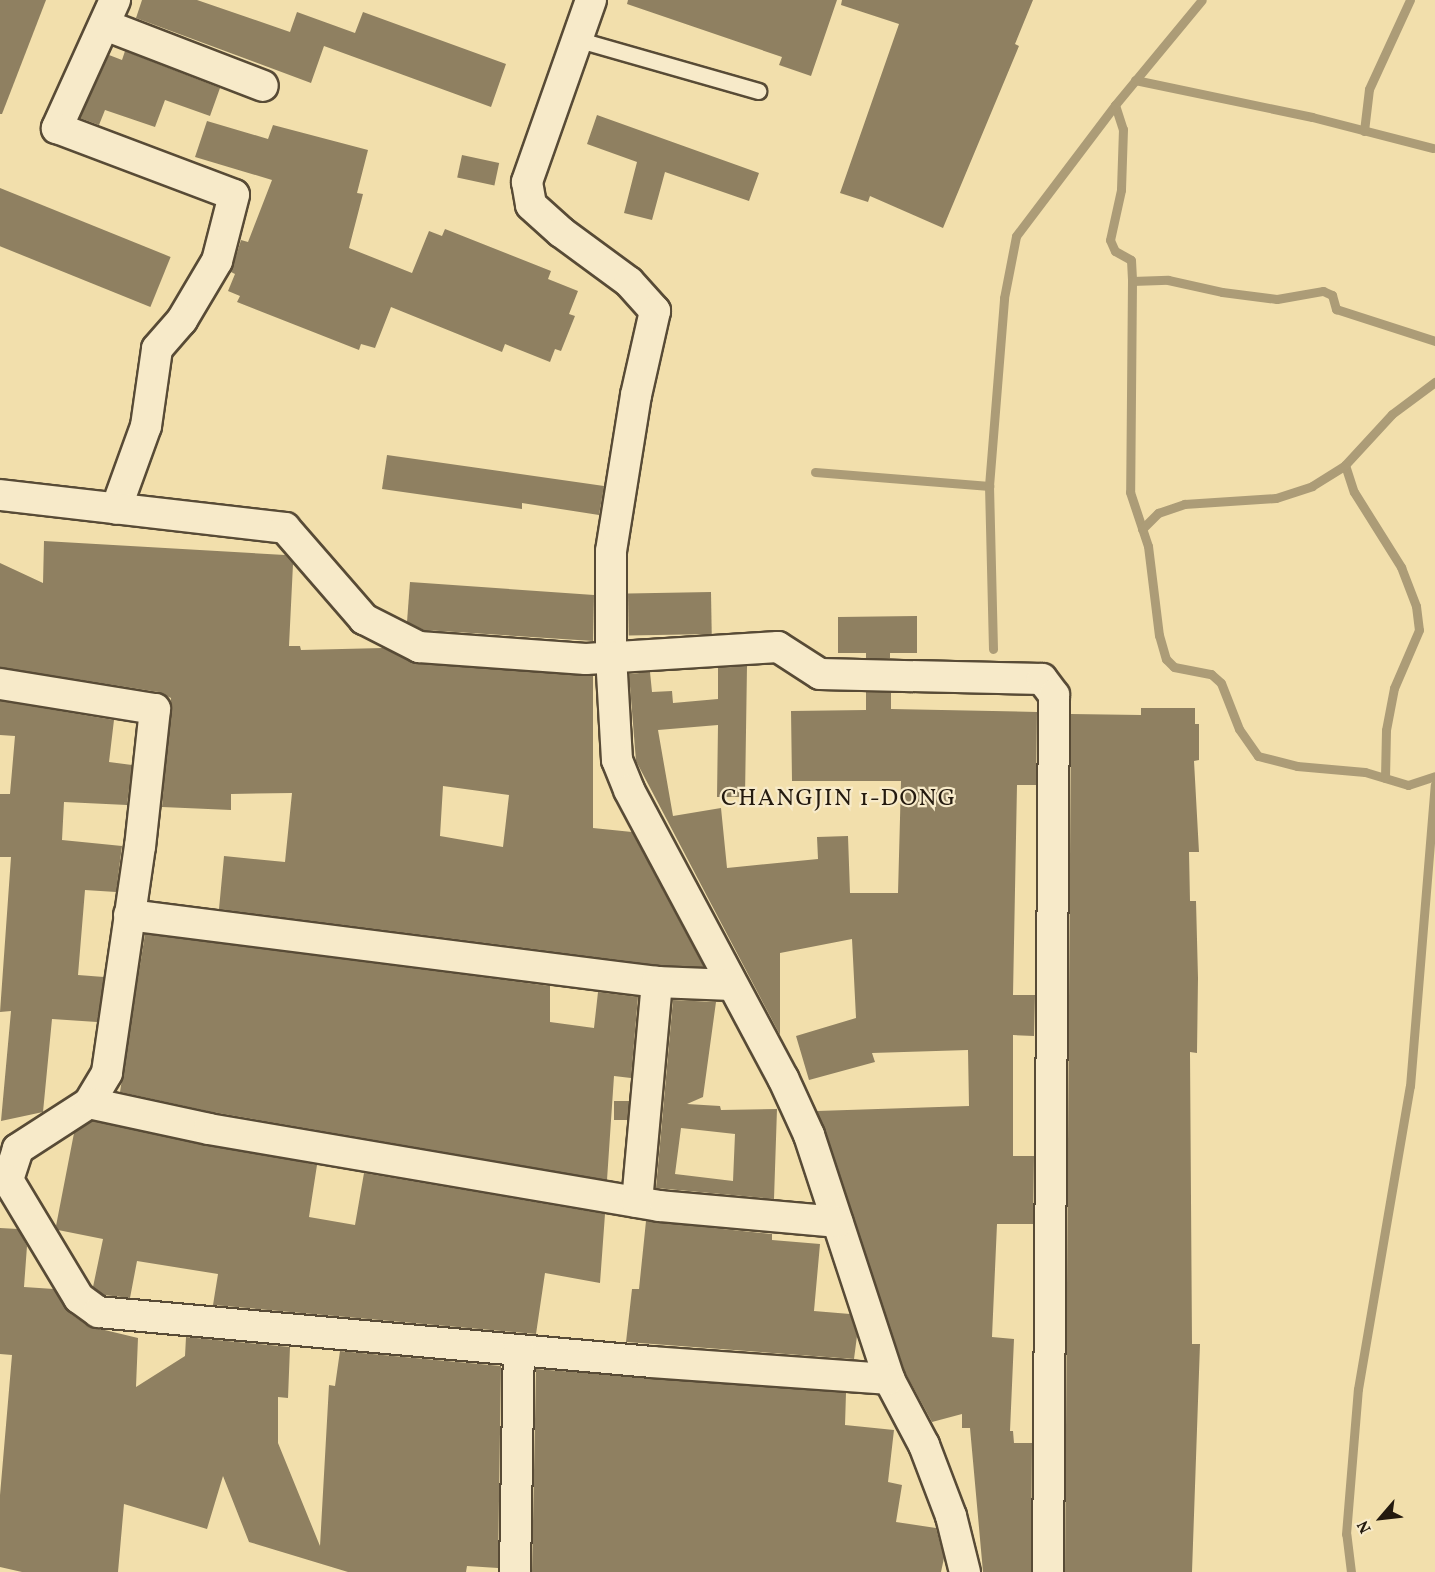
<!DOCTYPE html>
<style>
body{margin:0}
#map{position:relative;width:1435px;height:1572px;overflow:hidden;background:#f2dfac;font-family:Vollkorn,serif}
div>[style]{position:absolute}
.stream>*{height:9px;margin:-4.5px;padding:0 4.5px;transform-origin:4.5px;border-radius:4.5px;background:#ac9c77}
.building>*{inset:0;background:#8f8061;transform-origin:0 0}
.roads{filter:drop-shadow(2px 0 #584b36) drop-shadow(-2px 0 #584b36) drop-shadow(0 2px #584b36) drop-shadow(0 -2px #584b36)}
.lane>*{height:15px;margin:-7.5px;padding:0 7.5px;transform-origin:7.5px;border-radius:7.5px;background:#f7eac9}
.street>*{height:30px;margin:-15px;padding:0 15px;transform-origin:15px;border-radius:15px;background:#f7eac9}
span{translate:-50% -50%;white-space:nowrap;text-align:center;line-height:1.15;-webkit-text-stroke:4.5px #f7eac9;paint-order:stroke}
.quarter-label{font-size:24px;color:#241a0f;letter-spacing:1.5px}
.north{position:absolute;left:1351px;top:1488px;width:60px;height:60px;-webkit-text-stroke:4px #f7eac9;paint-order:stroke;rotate:242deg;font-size:16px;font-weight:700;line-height:24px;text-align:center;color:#241a0f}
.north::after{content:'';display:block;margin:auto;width:21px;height:27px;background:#241a0f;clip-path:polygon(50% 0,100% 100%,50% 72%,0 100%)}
</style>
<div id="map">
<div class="stream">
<div style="left:1135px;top:80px;width:181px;rotate:11.8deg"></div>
<div style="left:1312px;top:117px;width:125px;rotate:14.4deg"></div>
<div style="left:1115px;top:105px;width:25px;rotate:72deg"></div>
<div style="left:1123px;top:129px;width:61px;rotate:91.9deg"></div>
<div style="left:1121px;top:190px;width:51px;rotate:102.4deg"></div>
<div style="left:1110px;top:240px;width:12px;rotate:66deg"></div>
<div style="left:1115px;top:251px;width:18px;rotate:29deg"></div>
<div style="left:1131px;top:260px;width:21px;rotate:87deg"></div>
<div style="left:1132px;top:281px;width:211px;rotate:90.5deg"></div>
<div style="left:1130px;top:492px;width:57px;rotate:71.6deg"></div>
<div style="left:1148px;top:546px;width:90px;rotate:83deg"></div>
<div style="left:1159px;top:635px;width:25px;rotate:74deg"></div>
<div style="left:1166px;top:659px;width:11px;rotate:45deg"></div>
<div style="left:1174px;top:667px;width:38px;rotate:11deg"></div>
<div style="left:1211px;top:674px;width:13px;rotate:42deg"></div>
<div style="left:1221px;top:683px;width:49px;rotate:68.6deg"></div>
<div style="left:1239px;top:729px;width:33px;rotate:55deg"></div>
<div style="left:1258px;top:756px;width:40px;rotate:14.4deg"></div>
<div style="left:1297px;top:766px;width:68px;rotate:5deg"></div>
<div style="left:1365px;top:772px;width:45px;rotate:16.8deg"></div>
<div style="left:1408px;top:785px;width:28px;rotate:-18deg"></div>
<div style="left:1364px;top:131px;width:42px;rotate:-83.2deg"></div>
<div style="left:1369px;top:89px;width:98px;rotate:-65.3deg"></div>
<div style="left:1132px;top:281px;width:36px;rotate:-2deg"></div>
<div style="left:1168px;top:280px;width:55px;rotate:12.5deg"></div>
<div style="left:1222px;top:292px;width:55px;rotate:7.3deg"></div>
<div style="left:1277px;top:299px;width:47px;rotate:-9.9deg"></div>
<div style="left:1323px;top:291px;width:10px;rotate:24deg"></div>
<div style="left:1332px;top:295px;width:15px;rotate:74deg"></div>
<div style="left:1336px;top:309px;width:104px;rotate:17.9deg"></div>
<div style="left:1345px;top:465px;width:28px;rotate:72deg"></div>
<div style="left:1354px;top:492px;width:89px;rotate:57.9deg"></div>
<div style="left:1401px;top:567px;width:42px;rotate:69deg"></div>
<div style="left:1416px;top:606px;width:24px;rotate:83deg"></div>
<div style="left:1419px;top:630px;width:63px;rotate:113.3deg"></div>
<div style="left:1394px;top:688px;width:43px;rotate:100.8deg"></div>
<div style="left:1386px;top:730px;width:48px;rotate:91.2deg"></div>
<div style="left:815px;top:472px;width:175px;rotate:4.6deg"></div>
<div style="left:1142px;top:529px;width:23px;rotate:-45deg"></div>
<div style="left:1158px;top:513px;width:28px;rotate:-19deg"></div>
<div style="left:1184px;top:504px;width:92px;rotate:-3.7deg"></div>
<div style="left:1276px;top:498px;width:38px;rotate:-18deg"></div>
<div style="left:1312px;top:486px;width:39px;rotate:-32deg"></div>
<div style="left:1345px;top:465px;width:69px;rotate:-47.3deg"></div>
<div style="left:1392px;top:414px;width:54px;rotate:-36.7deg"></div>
<div style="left:993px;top:649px;width:163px;rotate:-91.4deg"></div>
<div style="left:989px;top:486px;width:189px;rotate:-85.4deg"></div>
<div style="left:1004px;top:298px;width:63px;rotate:-79deg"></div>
<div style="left:1016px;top:236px;width:164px;rotate:-52.9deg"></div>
<div style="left:1115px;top:105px;width:136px;rotate:-50.4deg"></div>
<div style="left:1351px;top:1572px;width:38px;rotate:-97deg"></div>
<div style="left:1346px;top:1534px;width:145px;rotate:-85.3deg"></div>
<div style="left:1358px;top:1389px;width:307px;rotate:-80.3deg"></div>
<div style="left:1410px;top:1086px;width:302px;rotate:-85.3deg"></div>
</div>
<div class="building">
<div style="clip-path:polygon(0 0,46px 0,2px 114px,0 114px)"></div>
<div style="clip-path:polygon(142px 0,197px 0,290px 32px,297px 12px,355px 33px,363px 12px,506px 64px,491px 107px,324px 46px,311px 83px,136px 18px)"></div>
<div style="clip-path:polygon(628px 0,837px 0,811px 76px,779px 65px,782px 57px,627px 4px)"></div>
<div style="clip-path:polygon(842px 0,1033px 0,1015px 44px,1019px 46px,943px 228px,870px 196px,868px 202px,840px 193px,899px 24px,841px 5px)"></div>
<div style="clip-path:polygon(125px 51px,220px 88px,210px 116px,165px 100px,155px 127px,105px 110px,99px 125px,80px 118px,109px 55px,122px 60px)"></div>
<div style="clip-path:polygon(597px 115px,759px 173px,749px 201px,665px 172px,652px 220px,624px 213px,637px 162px,587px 144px)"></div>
<div style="clip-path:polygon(207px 121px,268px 139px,273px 125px,368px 150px,357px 193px,363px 194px,349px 248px,412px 273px,429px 231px,442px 236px,445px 229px,551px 271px,548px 279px,578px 291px,569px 314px,575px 316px,561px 351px,555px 349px,550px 362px,505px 344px,502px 352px,391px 307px,375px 348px,361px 344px,359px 350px,237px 302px,240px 296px,228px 291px,235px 274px,231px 272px,241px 240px,248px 242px,272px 180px,195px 157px)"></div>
<div style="left:462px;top:155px;width:38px;height:23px;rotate:12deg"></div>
<div style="left:0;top:188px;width:184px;height:54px;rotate:22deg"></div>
<div style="clip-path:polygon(387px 455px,604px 486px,599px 515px,522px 503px,522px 509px,382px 489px)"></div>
<div style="clip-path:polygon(evenodd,44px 541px,285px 555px,293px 564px,289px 646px,300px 646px,301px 650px,383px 648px,418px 664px,593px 676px,593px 828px,632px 832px,704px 967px,658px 965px,219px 909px,224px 856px,285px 862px,292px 793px,231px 794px,231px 810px,162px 807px,171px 698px,158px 692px,0 667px,0 563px,43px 583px,44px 541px,443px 786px,509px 795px,503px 847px,440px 836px,443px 786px)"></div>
<div style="clip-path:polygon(410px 582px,594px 595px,593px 641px,424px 630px,407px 622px)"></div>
<div style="left:711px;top:592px;width:42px;height:83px;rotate:89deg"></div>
<div style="clip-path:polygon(917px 616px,917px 653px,890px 653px,890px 658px,866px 658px,866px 653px,838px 653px,838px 617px)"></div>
<div style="clip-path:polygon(747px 666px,745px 797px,717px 797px,718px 725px,658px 730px,673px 816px,721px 808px,727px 868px,818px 859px,817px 837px,848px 836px,850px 893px,898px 893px,901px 781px,792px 781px,791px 711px,866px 710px,866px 692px,891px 693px,891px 709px,1037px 712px,1036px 785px,1017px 785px,1013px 995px,1035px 995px,1034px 1036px,1013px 1035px,1013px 1156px,1034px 1156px,1033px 1224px,997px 1224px,992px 1337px,1014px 1339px,1010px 1431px,1013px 1431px,1014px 1443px,1032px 1443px,1031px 1572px,983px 1572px,970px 1428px,962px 1428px,962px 1414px,932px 1422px,905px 1372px,817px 1111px,969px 1106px,968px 1050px,872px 1053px,875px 1062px,809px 1080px,796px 1036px,856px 1018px,852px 939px,780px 953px,780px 1035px,636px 761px,629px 674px,650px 672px,652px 692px,672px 691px,673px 703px,718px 699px,718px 668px)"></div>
<div style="clip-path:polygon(0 701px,114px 720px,109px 762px,132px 765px,127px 805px,64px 802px,62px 840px,122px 846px,116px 892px,85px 890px,78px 975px,104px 977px,97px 1022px,52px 1019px,43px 1112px,1px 1121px,11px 1011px,0 1012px,11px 857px,0 857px,0 794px,10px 794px,15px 736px,0 735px)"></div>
<div style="clip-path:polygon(1141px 708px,1195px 708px,1195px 724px,1199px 724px,1199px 760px,1194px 761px,1199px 852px,1189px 852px,1190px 901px,1196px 901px,1198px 978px,1197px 1053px,1190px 1052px,1192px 1344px,1200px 1344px,1192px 1572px,1065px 1572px,1071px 714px,1141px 715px)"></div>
<div style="clip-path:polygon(145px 934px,550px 986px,550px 1022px,594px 1028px,598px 992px,638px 997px,631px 1078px,614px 1076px,607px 1180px,212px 1112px,120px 1092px)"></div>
<div style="clip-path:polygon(evenodd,673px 1000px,716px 1002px,703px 1097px,687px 1104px,720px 1106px,721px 1110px,777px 1109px,774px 1199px,656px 1188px,673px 1000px,681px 1128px,735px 1134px,733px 1181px,675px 1174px,681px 1128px)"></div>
<div style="left:614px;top:1101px;width:15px;height:19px"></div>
<div style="clip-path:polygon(92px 1121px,317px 1165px,309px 1217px,355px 1225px,364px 1173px,605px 1214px,600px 1283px,545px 1273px,536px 1334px,213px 1305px,218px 1274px,137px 1261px,130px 1298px,104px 1295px,93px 1287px,103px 1239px,58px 1230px,56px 1226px,74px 1133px)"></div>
<div style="clip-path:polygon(646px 1221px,772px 1234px,772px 1240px,820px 1244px,814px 1311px,850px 1314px,857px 1336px,854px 1359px,626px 1342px,632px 1289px,639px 1289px)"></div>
<div style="clip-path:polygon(0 1228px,18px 1229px,27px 1246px,24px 1287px,54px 1289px,68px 1312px,88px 1326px,138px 1338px,136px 1387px,185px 1356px,186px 1337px,290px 1347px,288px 1398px,278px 1397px,278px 1443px,320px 1546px,329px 1385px,335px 1386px,340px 1351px,501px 1366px,498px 1568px,467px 1566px,466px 1572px,348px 1572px,249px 1542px,223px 1476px,207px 1529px,124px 1504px,118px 1572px,22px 1572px,0 1567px,0 1495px,12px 1355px,0 1354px)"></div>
<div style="clip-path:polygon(536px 1369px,846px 1393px,845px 1425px,894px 1430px,888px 1482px,902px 1485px,896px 1522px,936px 1528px,944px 1558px,941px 1572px,532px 1572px)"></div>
</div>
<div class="roads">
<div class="lane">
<div style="left:578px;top:36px;width:14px;rotate:30deg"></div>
<div style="left:590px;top:43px;width:175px;rotate:15.9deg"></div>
</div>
<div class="street">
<div style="left:115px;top:0;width:141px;rotate:114.4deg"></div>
<div style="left:57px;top:128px;width:189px;rotate:20.7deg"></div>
<div style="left:234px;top:195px;width:68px;rotate:104.4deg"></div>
<div style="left:217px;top:261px;width:69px;rotate:120.7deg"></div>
<div style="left:182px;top:320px;width:38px;rotate:131deg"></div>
<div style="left:157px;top:349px;width:78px;rotate:98.1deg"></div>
<div style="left:146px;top:426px;width:88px;rotate:109.9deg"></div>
<div style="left:591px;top:0;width:193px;rotate:109.4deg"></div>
<div style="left:527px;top:182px;width:23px;rotate:80deg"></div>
<div style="left:531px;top:205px;width:40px;rotate:42deg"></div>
<div style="left:561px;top:232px;width:84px;rotate:36.3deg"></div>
<div style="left:629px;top:282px;width:39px;rotate:48deg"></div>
<div style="left:655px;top:311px;width:86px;rotate:102.7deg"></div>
<div style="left:636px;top:395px;width:158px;rotate:99.1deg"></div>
<div style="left:611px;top:551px;width:105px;rotate:90deg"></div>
<div style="left:611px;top:656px;width:104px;rotate:86.7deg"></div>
<div style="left:617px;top:760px;width:32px;rotate:68deg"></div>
<div style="left:629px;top:790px;width:327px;rotate:61.9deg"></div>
<div style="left:783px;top:1078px;width:63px;rotate:65.5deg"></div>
<div style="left:809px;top:1135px;width:257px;rotate:71.8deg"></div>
<div style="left:889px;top:1379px;width:75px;rotate:62.1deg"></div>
<div style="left:924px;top:1445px;width:76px;rotate:69.2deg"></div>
<div style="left:951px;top:1516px;width:58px;rotate:76deg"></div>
<div style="left:105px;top:25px;width:169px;rotate:21.1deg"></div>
<div style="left:0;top:495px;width:287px;rotate:6.6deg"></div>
<div style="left:285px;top:528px;width:121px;rotate:49deg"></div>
<div style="left:364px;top:619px;width:62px;rotate:27deg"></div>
<div style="left:419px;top:647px;width:167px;rotate:4.1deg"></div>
<div style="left:586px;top:659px;width:192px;rotate:-3.6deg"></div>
<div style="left:778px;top:647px;width:50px;rotate:32.7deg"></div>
<div style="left:820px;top:674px;width:222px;rotate:1.3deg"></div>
<div style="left:1042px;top:679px;width:20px;rotate:53deg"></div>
<div style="left:1054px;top:695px;width:877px;rotate:90.39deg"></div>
<div style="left:0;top:684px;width:157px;rotate:9.2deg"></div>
<div style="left:155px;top:709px;width:138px;rotate:96.2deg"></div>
<div style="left:140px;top:846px;width:229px;rotate:98.3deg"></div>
<div style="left:107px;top:1073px;width:35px;rotate:121deg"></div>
<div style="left:89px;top:1103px;width:85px;rotate:147.1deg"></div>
<div style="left:18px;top:1149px;width:33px;rotate:108deg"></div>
<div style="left:129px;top:915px;width:532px;rotate:7.23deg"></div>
<div style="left:657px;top:982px;width:75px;rotate:2.3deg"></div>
<div style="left:89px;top:1103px;width:123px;rotate:12.2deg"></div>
<div style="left:209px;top:1129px;width:457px;rotate:9.7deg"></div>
<div style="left:659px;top:1206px;width:179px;rotate:5.1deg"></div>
<div style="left:0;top:1179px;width:8px;rotate:7deg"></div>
<div style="left:8px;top:1180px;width:138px;rotate:59deg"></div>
<div style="left:79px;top:1298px;width:24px;rotate:36deg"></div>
<div style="left:98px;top:1312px;width:556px;rotate:5.16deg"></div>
<div style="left:652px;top:1362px;width:238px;rotate:4.1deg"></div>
<div style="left:637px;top:1202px;width:221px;rotate:-84.8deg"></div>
<div style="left:515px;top:1572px;width:222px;rotate:-89deg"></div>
</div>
</div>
<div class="quarter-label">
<span style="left:839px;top:800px">CHANGJIN 1-DONG</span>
</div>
<div class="north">N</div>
</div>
